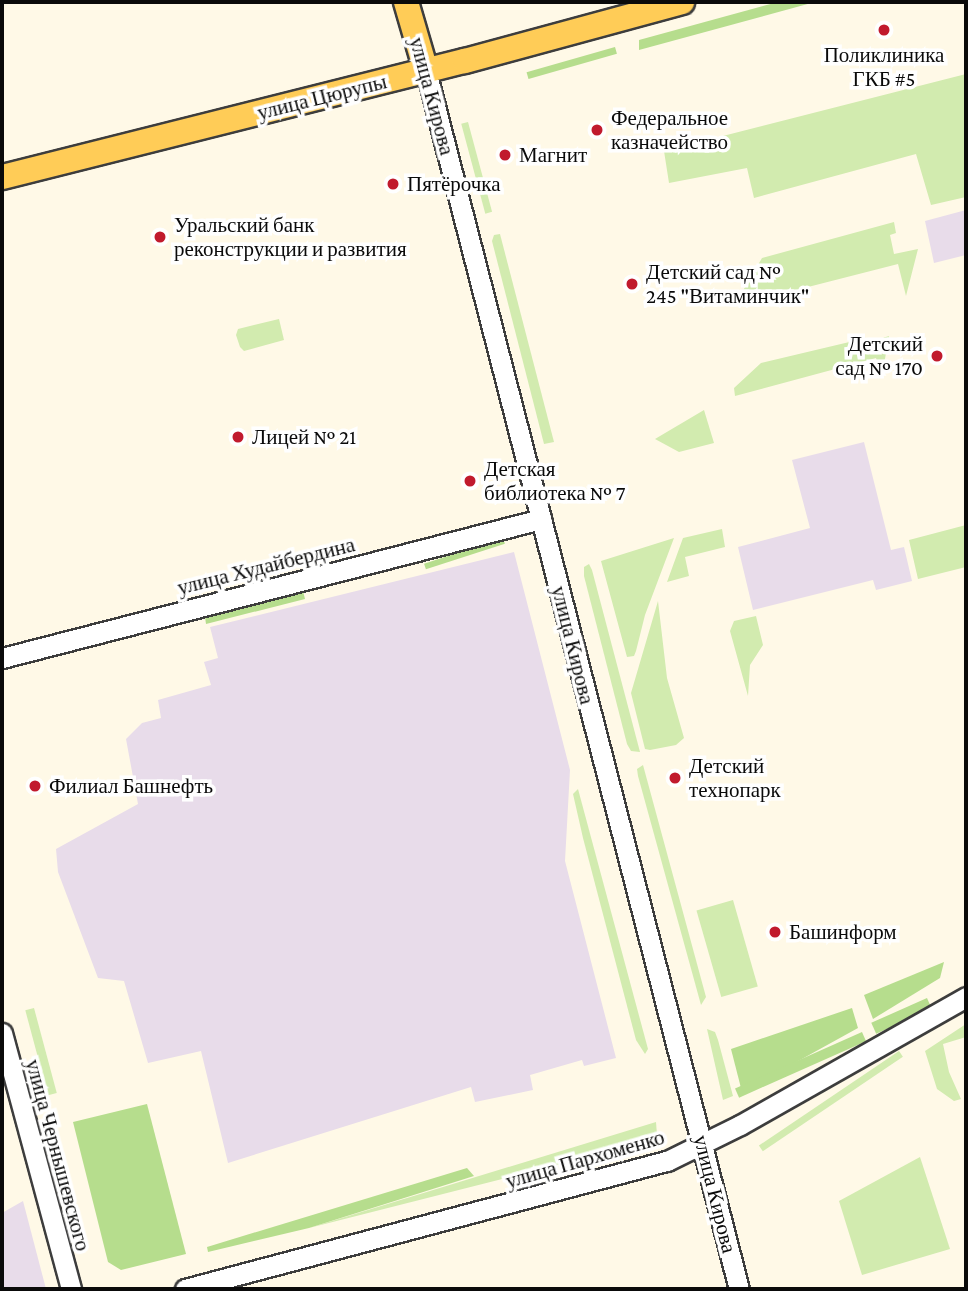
<!DOCTYPE html>
<meta charset="utf-8">
<style>
body{margin:0}
#map{position:relative;width:968px;height:1291px;overflow:hidden;background:#fff9e7;font-family:"Crimson Pro",serif}
div>[style]{position:absolute}
.industrial>*{inset:0;background:#e8dcea}
.green>*{inset:0;background:#d2ebaf;transform-origin:0 0}
.forest>*{inset:0;background:#b6dd8d;transform-origin:0 0}
.roads{filter:drop-shadow(2px 0 #3d3d3d) drop-shadow(-2px 0 #3d3d3d) drop-shadow(0 2px #3d3d3d) drop-shadow(0 -2px #3d3d3d)}
.minor>*{height:19px;margin:-9.5px;padding:0 9.5px;transform-origin:9.5px;border-radius:9.5px;background:#fff}
.major>*{height:24px;margin:-12px;padding:0 12px;transform-origin:12px;border-radius:12px;background:#ffcc57}
.dots>*{width:19px;height:19px;translate:-50% -50%;box-sizing:border-box;border:4px solid #fff;border-radius:50%}
span{translate:-50% -50%;white-space:nowrap;text-align:center;line-height:1.15;-webkit-text-stroke:7px #fff;paint-order:stroke}
.poi-label{font-size:21px;color:#0a0a0a}
.left{translate:0 -50%;text-align:left}
.right{translate:-100% -50%;text-align:right}
.street-label{font-size:21px;color:#0a0a0a}
.frame{position:absolute;inset:0;border:4px solid #0a0a0a;pointer-events:none}
</style>
<div id="map">
<div class="industrial">
<div style="clip-path:polygon(966px 210px,966px 255px,934px 263px,925px 221px)"></div>
<div style="clip-path:polygon(864px 442px,891px 550px,904px 547px,912px 581px,876px 590px,873px 580px,753px 610px,738px 547px,810px 528px,792px 460px)"></div>
<div style="clip-path:polygon(514px 552px,570px 770px,565px 861px,616px 1058px,584px 1066px,582px 1060px,530px 1075px,533px 1090px,475px 1102px,471px 1087px,228px 1163px,201px 1051px,148px 1063px,124px 981px,98px 978px,58px 872px,56px 849px,138px 804px,126px 739px,142px 723px,161px 718px,158px 700px,211px 685px,204px 662px,218px 658px,210px 627px)"></div>
<div style="clip-path:polygon(23px 1201px,46px 1289px,2px 1289px,2px 1213px)"></div>
</div>
<div class="green">
<div style="clip-path:polygon(966px 74px,966px 197px,931px 205px,916px 154px,754px 198px,747px 168px,669px 183px,664px 151px)"></div>
<div style="left:468px;top:122px;width:93px;height:7px;rotate:75deg"></div>
<div style="clip-path:polygon(894px 222px,896px 233px,890px 235px,894px 254px,918px 249px,906px 296px,898px 264px,734px 306px,762px 258px)"></div>
<div style="clip-path:polygon(500px 234px,554px 442px,544px 444px,492px 241px,494px 235px)"></div>
<div style="clip-path:polygon(279px 319px,284px 340px,244px 351px,240px 347px,236px 335px,238px 329px)"></div>
<div style="clip-path:polygon(889px 336px,882px 376px,876px 358px,735px 396px,734px 388px,761px 363px,862px 339px,864px 344px)"></div>
<div style="clip-path:polygon(704px 410px,714px 443px,679px 452px,655px 439px)"></div>
<div style="clip-path:polygon(966px 525px,966px 567px,918px 579px,909px 540px)"></div>
<div style="clip-path:polygon(722px 529px,725px 547px,685px 557px,689px 576px,667px 582px,683px 538px)"></div>
<div style="clip-path:polygon(674px 538px,645px 615px,636px 651px,634px 656px,627px 657px,601px 561px)"></div>
<div style="clip-path:polygon(589px 564px,592px 570px,640px 752px,631px 751px,627px 744px,584px 576px,584px 567px)"></div>
<div style="clip-path:polygon(658px 601px,667px 678px,684px 738px,676px 745px,650px 750px,645px 749px,631px 693px)"></div>
<div style="clip-path:polygon(756px 616px,763px 645px,750px 665px,748px 696px,730px 631px,734px 621px)"></div>
<div style="clip-path:polygon(643px 765px,706px 997px,701px 1005px,638px 776px,637px 769px)"></div>
<div style="clip-path:polygon(578px 789px,648px 1049px,645px 1054px,636px 1040px,583px 838px,573px 794px)"></div>
<div style="left:733px;top:900px;width:90px;height:38px;rotate:74deg"></div>
<div style="left:34px;top:1008px;width:88px;height:9px;rotate:75deg"></div>
<div style="clip-path:polygon(966px 1024px,966px 1037px,943px 1044px,949px 1072px,961px 1099px,954px 1101px,937px 1089px,925px 1051px)"></div>
<div style="clip-path:polygon(707px 1029px,715px 1032px,718px 1040px,733px 1096px,723px 1100px)"></div>
<div style="left:899px;top:1051px;width:7px;height:169px;rotate:56deg"></div>
<div style="clip-path:polygon(656px 1122px,657px 1135px,648px 1142px,309px 1228px)"></div>
<div style="clip-path:polygon(920px 1157px,950px 1249px,862px 1275px,839px 1201px)"></div>
</div>
<div class="forest">
<div style="clip-path:polygon(778px 2px,815px 2px,639px 50px,639px 40px)"></div>
<div style="left:615px;top:47px;width:7px;height:92px;rotate:74deg"></div>
<div style="left:503px;top:538px;width:6px;height:83px;rotate:72deg"></div>
<div style="clip-path:polygon(303px 591px,305px 599px,206px 624px,205px 617px)"></div>
<div style="clip-path:polygon(944px 962px,940px 978px,873px 1019px,864px 995px)"></div>
<div style="left:927px;top:998px;width:12px;height:61px;rotate:66deg"></div>
<div style="clip-path:polygon(852px 1008px,858px 1028px,742px 1092px,731px 1049px)"></div>
<div style="left:862px;top:1032px;width:10px;height:139px;rotate:66deg"></div>
<div style="clip-path:polygon(147px 1104px,186px 1254px,121px 1270px,108px 1262px,73px 1122px)"></div>
<div style="clip-path:polygon(467px 1168px,474px 1176px,309px 1228px,208px 1252px,207px 1247px)"></div>
</div>
<div class="roads">
<div class="minor">
<div style="left:426px;top:71px;width:1258px;rotate:75.59deg"></div>
<div style="left:2px;top:658px;width:557px;rotate:-14.46deg"></div>
<div style="left:2px;top:1033px;width:265px;rotate:74.9deg"></div>
<div style="left:185px;top:1289px;width:499px;rotate:-14.9deg"></div>
<div style="left:667px;top:1161px;width:81px;rotate:-26.3deg"></div>
<div style="left:740px;top:1125px;width:260px;rotate:-29.5deg"></div>
</div>
<div class="major">
<div style="left:406px;top:2px;width:72px;rotate:73.8deg"></div>
<div style="left:2px;top:177px;width:477px;rotate:-14.1deg"></div>
<div style="left:465px;top:61px;width:225px;rotate:-15.2deg"></div>
</div>
</div>
<div class="dots">
<div style="left:884px;top:30px;background:#c11a2d"></div>
<div style="left:597px;top:130px;background:#c11a2d"></div>
<div style="left:505px;top:155px;background:#c11a2d"></div>
<div style="left:393px;top:184px;background:#c11a2d"></div>
<div style="left:160px;top:237px;background:#c11a2d"></div>
<div style="left:632px;top:284px;background:#c11a2d"></div>
<div style="left:937px;top:356px;background:#c11a2d"></div>
<div style="left:238px;top:437px;background:#c11a2d"></div>
<div style="left:470px;top:481px;background:#c11a2d"></div>
<div style="left:675px;top:778px;background:#c11a2d"></div>
<div style="left:35px;top:786px;background:#c11a2d"></div>
<div style="left:775px;top:932px;background:#c11a2d"></div>
</div>
<div class="poi-label">
<span style="left:884px;top:67px">Поликлиника<br>ГКБ #5</span>
<span class="left" style="left:611px;top:130px">Федеральное<br>казначейство</span>
<span class="left" style="left:519px;top:155px">Магнит</span>
<span class="left" style="left:407px;top:184px">Пятёрочка</span>
<span class="left" style="left:174px;top:237px">Уральский банк<br>реконструкции и развития</span>
<span class="left" style="left:646px;top:284px">Детский сад №<br>245 "Витаминчик"</span>
<span class="right" style="left:923px;top:356px">Детский<br>сад № 170</span>
<span class="left" style="left:252px;top:437px">Лицей № 21</span>
<span class="left" style="left:484px;top:481px">Детская<br>библиотека № 7</span>
<span class="left" style="left:689px;top:778px">Детский<br>технопарк</span>
<span class="left" style="left:49px;top:786px">Филиал Башнефть</span>
<span class="left" style="left:789px;top:932px">Башинформ</span>
</div>
<div class="street-label">
<span style="left:432px;top:96px;rotate:75deg">улица Кирова</span>
<span style="left:322px;top:97px;rotate:-14deg">улица Цюрупы</span>
<span style="left:266px;top:566px;rotate:-14deg">улица Худайбердина</span>
<span style="left:573px;top:645px;rotate:76deg">улица Кирова</span>
<span style="left:58px;top:1155px;rotate:75deg">улица Чернышевского</span>
<span style="left:585px;top:1159px;rotate:-16deg">улица Пархоменко</span>
<span style="left:715px;top:1194px;rotate:76deg">улица Кирова</span>
</div>
<div class="frame"></div>
</div>
